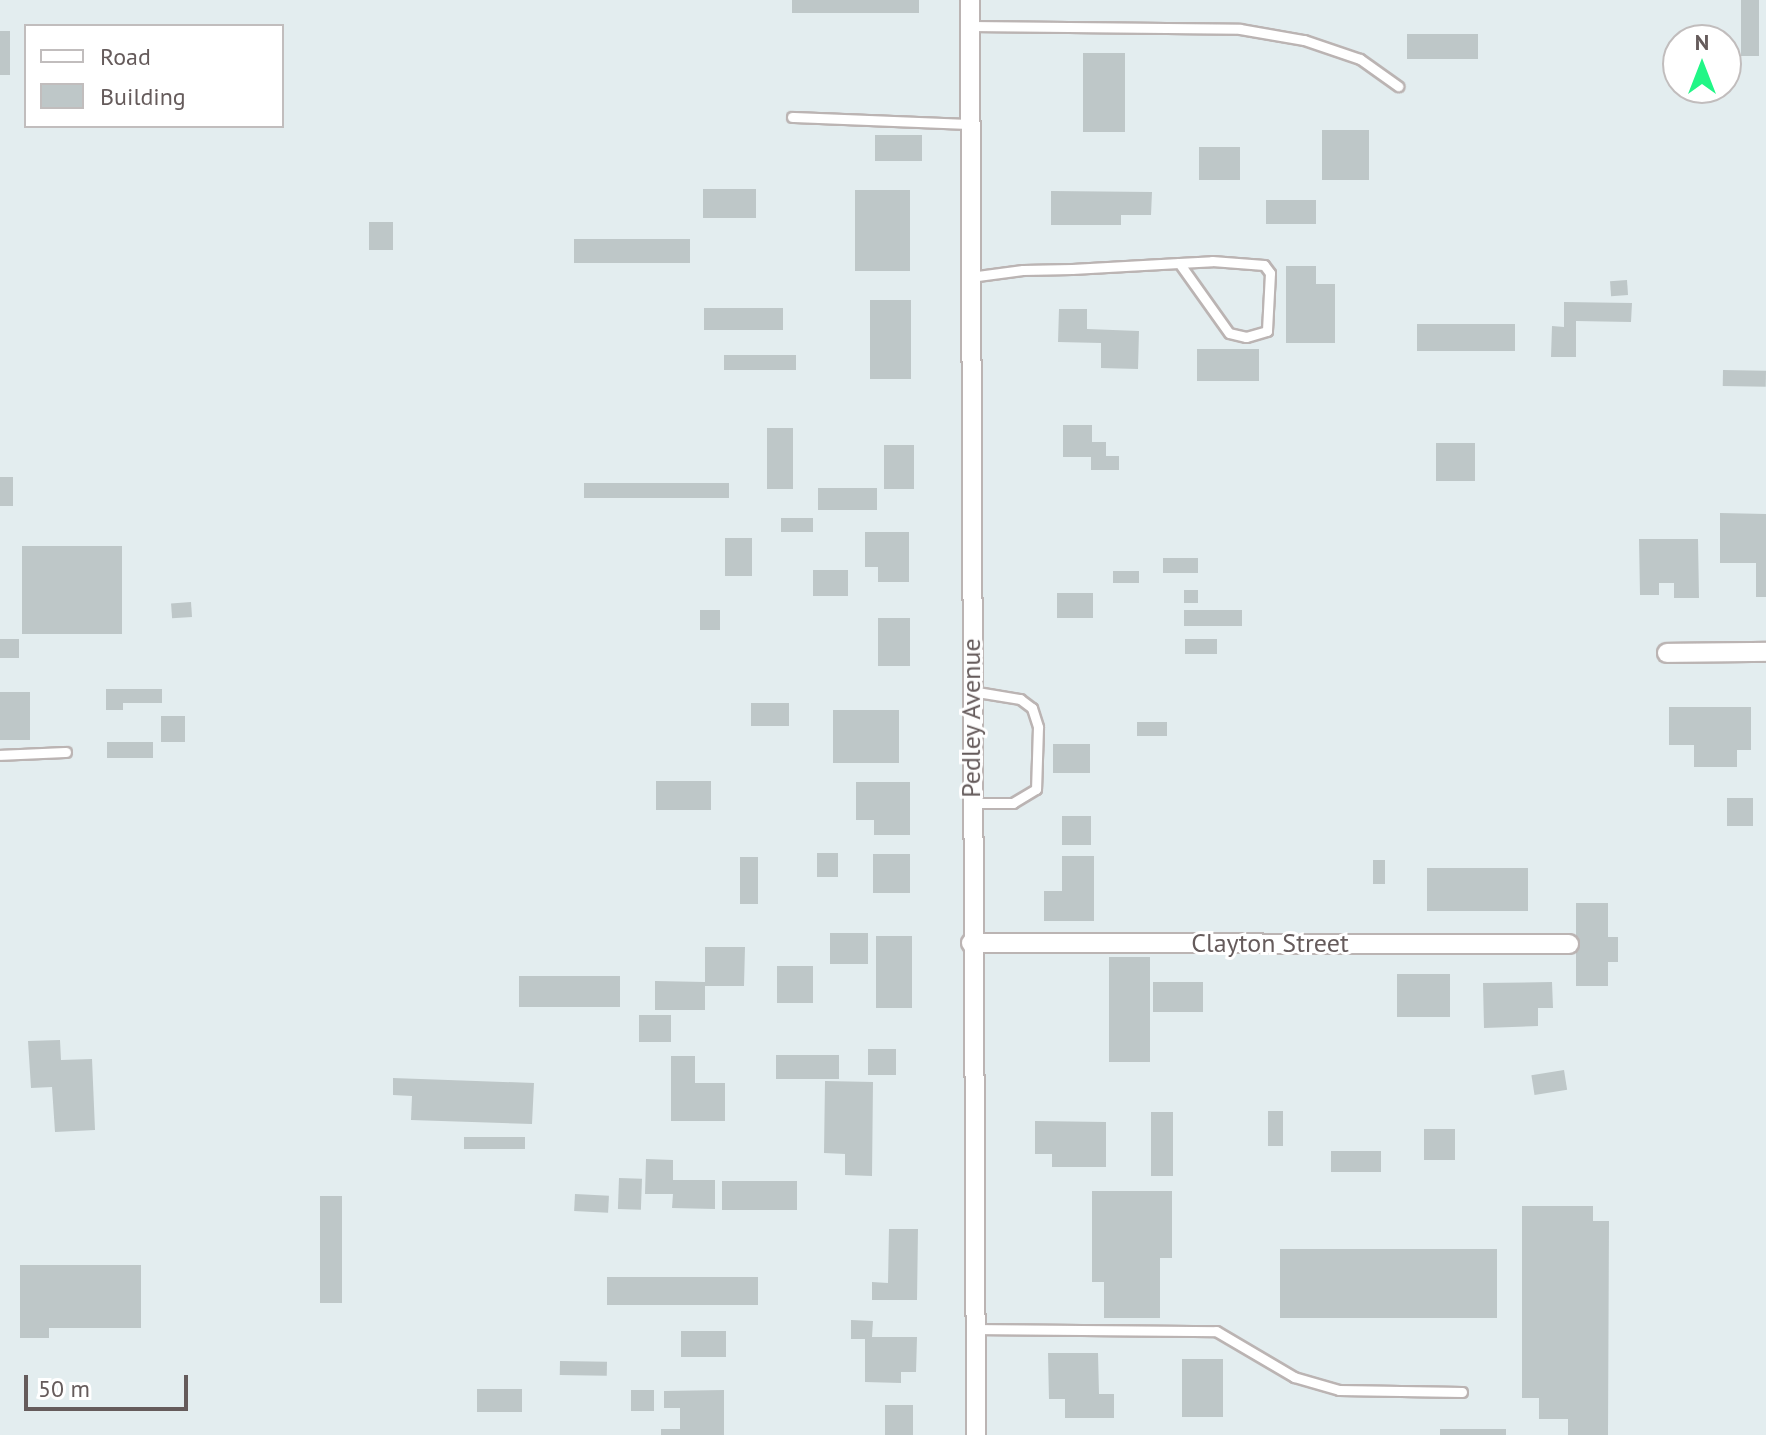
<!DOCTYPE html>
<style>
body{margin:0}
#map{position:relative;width:1766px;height:1435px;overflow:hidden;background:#e3edef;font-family:"PT Sans",sans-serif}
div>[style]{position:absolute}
.building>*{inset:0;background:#bec7c8;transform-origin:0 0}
.roads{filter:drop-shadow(2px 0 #bbb4b3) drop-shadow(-2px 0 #bbb4b3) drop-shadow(0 2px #bbb4b3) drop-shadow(0 -2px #bbb4b3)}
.service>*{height:9px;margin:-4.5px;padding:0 4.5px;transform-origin:4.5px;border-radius:4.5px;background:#fff}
.minor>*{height:18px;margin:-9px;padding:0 9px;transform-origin:9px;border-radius:9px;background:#fff}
span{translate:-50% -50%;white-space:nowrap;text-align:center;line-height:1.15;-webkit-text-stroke:6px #fff;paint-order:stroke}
.street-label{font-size:26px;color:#655b5b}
.legend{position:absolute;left:24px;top:24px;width:260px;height:104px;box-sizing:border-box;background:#fff;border:2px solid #c1bdbd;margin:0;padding:10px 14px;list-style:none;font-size:24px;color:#655b5b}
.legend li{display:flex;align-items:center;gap:16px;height:40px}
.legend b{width:40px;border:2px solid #c1bdbd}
.north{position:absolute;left:1662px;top:24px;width:80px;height:80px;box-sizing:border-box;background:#fff;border:2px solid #c1bdbd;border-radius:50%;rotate:0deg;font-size:22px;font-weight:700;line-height:32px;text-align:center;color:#655b5b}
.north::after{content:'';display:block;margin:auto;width:28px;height:36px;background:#21f686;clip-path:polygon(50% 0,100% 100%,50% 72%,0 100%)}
.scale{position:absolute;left:24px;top:1375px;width:164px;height:36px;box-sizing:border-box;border:4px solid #655b5b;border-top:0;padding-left:10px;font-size:24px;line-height:28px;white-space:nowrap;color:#655b5b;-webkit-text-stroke:6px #fff;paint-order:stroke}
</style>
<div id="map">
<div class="building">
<div style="left:792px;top:0;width:127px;height:13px"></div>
<div style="left:1741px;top:0;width:18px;height:56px"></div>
<div style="left:0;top:31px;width:10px;height:44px"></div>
<div style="left:1407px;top:34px;width:71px;height:25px"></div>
<div style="left:1083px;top:53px;width:42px;height:79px"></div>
<div style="left:1322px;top:130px;width:47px;height:50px"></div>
<div style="left:875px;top:135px;width:47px;height:26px"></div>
<div style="left:1199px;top:147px;width:41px;height:33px"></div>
<div style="left:756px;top:189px;width:29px;height:53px;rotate:90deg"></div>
<div style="left:910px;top:190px;width:81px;height:55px;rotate:90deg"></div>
<div style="clip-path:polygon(1051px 191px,1152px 192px,1151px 215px,1121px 215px,1121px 225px,1051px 225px)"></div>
<div style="left:1266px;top:200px;width:50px;height:24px"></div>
<div style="left:369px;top:222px;width:24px;height:28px"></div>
<div style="left:574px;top:239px;width:116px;height:24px"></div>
<div style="clip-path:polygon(1286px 266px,1316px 266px,1316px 284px,1335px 284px,1335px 343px,1286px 343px)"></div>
<div style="left:1627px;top:280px;width:15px;height:17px;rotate:86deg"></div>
<div style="left:870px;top:300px;width:41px;height:79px"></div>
<div style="clip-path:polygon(1564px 302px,1632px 303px,1631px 322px,1576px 321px,1576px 357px,1551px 357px,1552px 326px,1564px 327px)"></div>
<div style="left:704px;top:308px;width:79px;height:22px"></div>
<div style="clip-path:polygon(1059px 309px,1087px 309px,1087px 329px,1139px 331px,1138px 369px,1101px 368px,1101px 343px,1058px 342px)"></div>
<div style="left:1417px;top:324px;width:98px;height:27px"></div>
<div style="left:1197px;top:349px;width:62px;height:32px"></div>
<div style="left:724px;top:355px;width:72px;height:15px"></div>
<div style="left:1723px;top:370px;width:43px;height:16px;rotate:1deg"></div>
<div style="clip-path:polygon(1063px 425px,1092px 425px,1092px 442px,1106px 442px,1106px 456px,1119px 456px,1119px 470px,1091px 470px,1091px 457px,1063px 457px)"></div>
<div style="left:767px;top:428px;width:26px;height:61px"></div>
<div style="left:1436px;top:443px;width:39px;height:38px"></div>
<div style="left:884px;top:445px;width:30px;height:44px"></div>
<div style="left:0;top:477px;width:13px;height:29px"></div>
<div style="left:584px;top:483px;width:145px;height:15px"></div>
<div style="left:818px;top:488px;width:59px;height:22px"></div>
<div style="clip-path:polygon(1720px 513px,1766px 514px,1766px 597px,1756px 597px,1756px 563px,1720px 563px)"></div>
<div style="left:781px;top:518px;width:32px;height:14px"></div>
<div style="clip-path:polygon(865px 532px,909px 532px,909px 582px,878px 582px,878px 567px,865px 567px)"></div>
<div style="left:725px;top:538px;width:27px;height:38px"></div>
<div style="clip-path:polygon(1639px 539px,1698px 539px,1699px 598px,1674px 598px,1674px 583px,1659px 583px,1659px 595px,1640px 595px)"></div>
<div style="left:22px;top:546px;width:100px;height:88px"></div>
<div style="left:1163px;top:558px;width:35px;height:15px"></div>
<div style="left:813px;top:570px;width:35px;height:26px"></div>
<div style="left:1113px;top:571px;width:26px;height:12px"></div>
<div style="left:1184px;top:590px;width:14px;height:13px"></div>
<div style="left:1057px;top:593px;width:36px;height:25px"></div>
<div style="left:191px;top:602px;width:15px;height:20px;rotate:86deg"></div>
<div style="left:700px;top:610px;width:20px;height:20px"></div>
<div style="left:1184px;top:610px;width:58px;height:16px"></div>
<div style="left:878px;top:618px;width:32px;height:48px"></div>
<div style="left:0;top:639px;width:19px;height:19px"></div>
<div style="left:1185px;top:639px;width:32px;height:15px"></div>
<div style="clip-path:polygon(106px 689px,162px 689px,162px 703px,123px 703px,123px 710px,106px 710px)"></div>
<div style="left:0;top:692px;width:30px;height:48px"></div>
<div style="left:751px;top:703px;width:38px;height:23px"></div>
<div style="clip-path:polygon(1669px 707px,1751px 707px,1751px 750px,1737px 750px,1737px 767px,1694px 767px,1694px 745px,1669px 745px)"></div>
<div style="left:833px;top:710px;width:66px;height:53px"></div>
<div style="left:161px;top:716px;width:24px;height:26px"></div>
<div style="left:1137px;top:722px;width:30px;height:14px"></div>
<div style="left:107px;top:742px;width:46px;height:16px"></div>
<div style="left:1053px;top:744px;width:37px;height:29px"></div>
<div style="left:656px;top:781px;width:55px;height:29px"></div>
<div style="clip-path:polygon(856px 782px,910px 782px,910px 835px,874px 835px,874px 820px,856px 820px)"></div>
<div style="left:1727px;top:798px;width:26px;height:28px"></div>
<div style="left:1062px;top:816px;width:29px;height:29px"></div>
<div style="left:817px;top:853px;width:21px;height:24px"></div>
<div style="left:873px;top:854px;width:37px;height:39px"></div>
<div style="clip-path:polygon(1062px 856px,1094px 856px,1094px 921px,1044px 921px,1044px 891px,1062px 891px)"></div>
<div style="left:740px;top:857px;width:18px;height:47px"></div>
<div style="left:1373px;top:860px;width:12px;height:24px"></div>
<div style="left:1427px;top:868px;width:101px;height:43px"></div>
<div style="clip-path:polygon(1576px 903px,1608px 903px,1608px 937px,1618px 937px,1618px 962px,1608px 962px,1608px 986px,1576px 986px)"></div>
<div style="left:830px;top:933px;width:38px;height:31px"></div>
<div style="left:876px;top:936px;width:36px;height:72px"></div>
<div style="clip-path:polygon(705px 947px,745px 947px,744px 986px,705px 986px,705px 1010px,655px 1010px,655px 981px,705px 982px)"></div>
<div style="left:1109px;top:957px;width:41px;height:105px"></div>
<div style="left:777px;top:966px;width:36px;height:37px"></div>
<div style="left:1397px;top:974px;width:53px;height:43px"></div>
<div style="left:519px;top:976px;width:101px;height:31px"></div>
<div style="left:1153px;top:982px;width:50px;height:30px"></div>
<div style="clip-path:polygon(1552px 982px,1553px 1008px,1538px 1008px,1538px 1026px,1484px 1028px,1483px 983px)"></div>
<div style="left:639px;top:1015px;width:32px;height:27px"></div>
<div style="clip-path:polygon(60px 1040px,61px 1060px,92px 1059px,95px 1130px,55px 1132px,52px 1087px,31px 1088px,28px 1041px)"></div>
<div style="left:868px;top:1049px;width:28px;height:26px"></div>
<div style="left:776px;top:1055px;width:63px;height:24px"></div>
<div style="clip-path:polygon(671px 1056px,695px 1056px,695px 1083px,725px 1083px,725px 1121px,671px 1121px)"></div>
<div style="left:1564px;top:1070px;width:20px;height:33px;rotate:81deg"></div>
<div style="clip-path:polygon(393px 1078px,534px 1083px,532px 1124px,411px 1120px,412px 1096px,393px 1095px)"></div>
<div style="clip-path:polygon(825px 1081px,873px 1082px,872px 1176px,845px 1175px,845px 1154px,824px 1153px)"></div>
<div style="left:1268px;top:1111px;width:15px;height:35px"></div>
<div style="left:1151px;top:1112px;width:22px;height:64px"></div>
<div style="clip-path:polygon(1035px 1121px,1106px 1122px,1106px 1167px,1052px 1167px,1052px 1154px,1035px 1154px)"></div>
<div style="left:1424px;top:1129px;width:31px;height:31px"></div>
<div style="left:464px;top:1137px;width:61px;height:12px"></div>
<div style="left:1331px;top:1151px;width:50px;height:21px"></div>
<div style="clip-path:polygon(646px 1159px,673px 1160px,673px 1180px,715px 1180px,715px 1209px,672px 1208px,673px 1194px,645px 1194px)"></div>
<div style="left:619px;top:1178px;width:23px;height:31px;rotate:2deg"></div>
<div style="left:722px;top:1181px;width:75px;height:29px"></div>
<div style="clip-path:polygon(1092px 1191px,1172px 1191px,1172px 1258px,1160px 1258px,1160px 1318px,1104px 1318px,1104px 1282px,1092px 1282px)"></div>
<div style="left:575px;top:1194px;width:34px;height:17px;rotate:3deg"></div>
<div style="left:320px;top:1196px;width:22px;height:107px"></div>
<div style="clip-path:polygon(1522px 1206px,1593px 1206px,1593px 1221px,1609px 1221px,1608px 1435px,1568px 1435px,1568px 1419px,1539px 1419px,1539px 1398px,1522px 1398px)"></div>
<div style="clip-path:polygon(889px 1229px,918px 1229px,917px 1300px,872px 1300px,872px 1282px,888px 1283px)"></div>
<div style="left:1280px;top:1249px;width:217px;height:69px"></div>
<div style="clip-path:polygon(20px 1265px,141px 1265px,141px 1328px,49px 1328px,49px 1338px,20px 1338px)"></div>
<div style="left:607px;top:1277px;width:151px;height:28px"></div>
<div style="clip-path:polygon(851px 1320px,873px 1321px,872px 1337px,917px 1337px,916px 1372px,901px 1372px,901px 1383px,865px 1382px,865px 1339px,851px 1339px)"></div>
<div style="left:681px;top:1331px;width:45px;height:26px"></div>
<div style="clip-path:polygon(1048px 1353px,1098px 1353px,1099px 1394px,1114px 1394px,1114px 1418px,1065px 1418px,1065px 1399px,1049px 1399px)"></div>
<div style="left:1182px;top:1359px;width:41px;height:58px"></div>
<div style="left:560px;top:1361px;width:47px;height:14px;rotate:1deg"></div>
<div style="left:477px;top:1389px;width:45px;height:23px"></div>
<div style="left:631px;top:1390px;width:23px;height:21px"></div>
<div style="clip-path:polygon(724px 1390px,724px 1435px,661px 1435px,661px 1429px,680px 1429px,680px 1408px,664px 1408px,664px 1391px)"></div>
<div style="left:885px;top:1405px;width:28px;height:30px"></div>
<div style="left:1440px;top:1429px;width:66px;height:6px"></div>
</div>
<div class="roads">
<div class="service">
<div style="left:970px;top:26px;width:270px;rotate:0.6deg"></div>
<div style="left:1240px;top:29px;width:65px;rotate:9.8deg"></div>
<div style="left:1304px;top:40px;width:59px;rotate:18.7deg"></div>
<div style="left:1360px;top:59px;width:47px;rotate:35.4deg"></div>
<div style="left:792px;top:117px;width:178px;rotate:2.3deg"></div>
<div style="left:970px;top:277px;width:53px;rotate:-7.5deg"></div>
<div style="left:1023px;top:270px;width:49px;rotate:-1.2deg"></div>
<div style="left:1072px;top:269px;width:107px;rotate:-3.2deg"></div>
<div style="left:1179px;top:263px;width:33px;rotate:-3deg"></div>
<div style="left:1212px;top:261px;width:52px;rotate:4.4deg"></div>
<div style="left:1264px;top:265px;width:10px;rotate:53deg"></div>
<div style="left:1270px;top:273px;width:58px;rotate:93deg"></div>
<div style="left:1267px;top:331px;width:22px;rotate:164deg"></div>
<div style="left:1246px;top:337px;width:17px;rotate:-167deg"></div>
<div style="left:1229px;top:333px;width:86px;rotate:-125.5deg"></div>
<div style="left:971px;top:691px;width:50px;rotate:9.3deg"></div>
<div style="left:1020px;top:699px;width:15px;rotate:37deg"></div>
<div style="left:1032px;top:708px;width:20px;rotate:72deg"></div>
<div style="left:1038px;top:727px;width:62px;rotate:91.8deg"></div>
<div style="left:1036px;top:789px;width:27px;rotate:149deg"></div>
<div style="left:1013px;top:803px;width:42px;rotate:180deg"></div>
<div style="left:0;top:755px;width:66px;rotate:-2.6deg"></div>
<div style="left:975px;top:1329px;width:241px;rotate:0.5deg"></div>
<div style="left:1216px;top:1331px;width:91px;rotate:30.5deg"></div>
<div style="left:1294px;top:1377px;width:47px;rotate:16.1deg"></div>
<div style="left:1339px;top:1390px;width:123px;rotate:0.9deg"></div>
</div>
<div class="minor">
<div style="left:970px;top:0;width:1435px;rotate:89.76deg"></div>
<div style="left:1667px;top:653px;width:99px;rotate:-0.6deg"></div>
<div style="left:971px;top:943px;width:598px;rotate:0.1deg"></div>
</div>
</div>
<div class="street-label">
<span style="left:971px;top:718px;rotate:-90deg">Pedley Avenue</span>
<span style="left:1270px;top:943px">Clayton Street</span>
</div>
<ul class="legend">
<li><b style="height:10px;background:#fff"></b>Road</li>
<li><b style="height:22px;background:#bec7c8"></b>Building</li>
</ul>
<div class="north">N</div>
<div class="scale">50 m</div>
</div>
